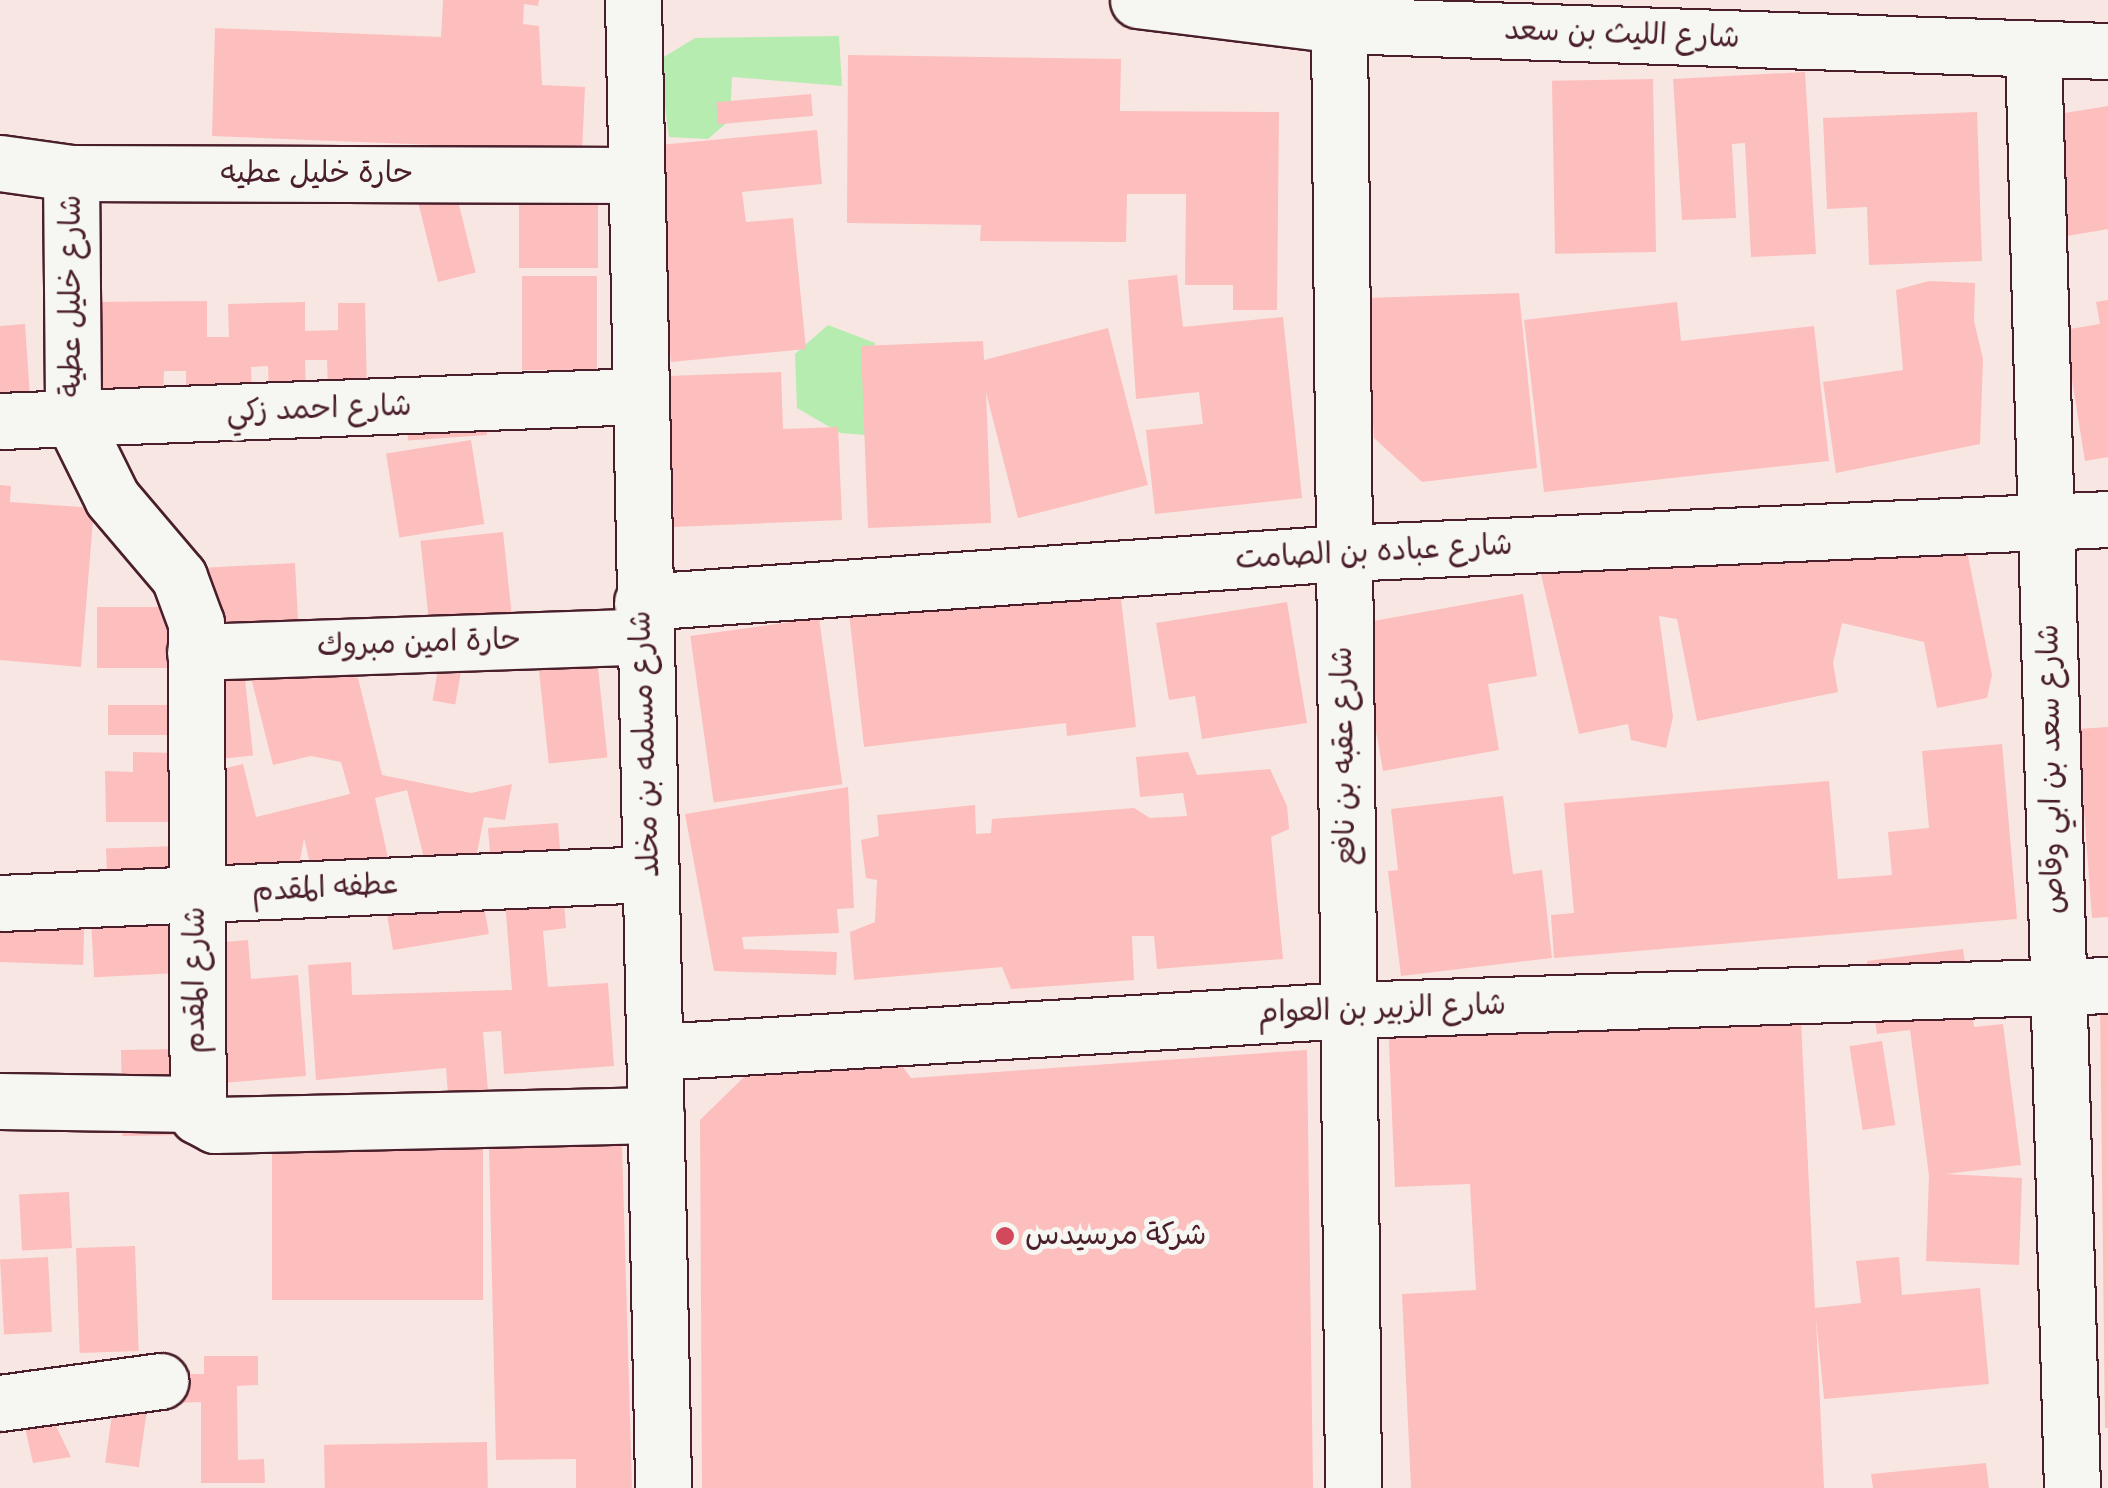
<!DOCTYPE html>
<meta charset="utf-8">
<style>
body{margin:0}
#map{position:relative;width:2108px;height:1488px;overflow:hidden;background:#f8e6e2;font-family:Mynerve,"Playpen Sans Arabic",sans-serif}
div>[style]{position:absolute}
.green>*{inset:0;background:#b6ecaf}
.building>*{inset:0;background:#fcbfbe;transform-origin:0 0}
.roads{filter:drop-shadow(2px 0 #4a1f2b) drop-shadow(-2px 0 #4a1f2b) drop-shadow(0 2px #4a1f2b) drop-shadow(0 -2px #4a1f2b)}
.minor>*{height:55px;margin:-27.5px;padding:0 27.5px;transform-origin:27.5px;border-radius:27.5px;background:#f6f6f2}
.dots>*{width:28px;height:28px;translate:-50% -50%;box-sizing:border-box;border:5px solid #f6f6f2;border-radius:50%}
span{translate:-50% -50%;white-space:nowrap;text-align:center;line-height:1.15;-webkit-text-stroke:10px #f6f6f2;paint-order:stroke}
.street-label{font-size:30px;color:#4a1f2b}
.poi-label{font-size:30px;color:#4a1f2b}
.left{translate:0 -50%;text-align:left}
</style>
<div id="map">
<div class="green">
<div style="clip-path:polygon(839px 36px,842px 86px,732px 77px,730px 120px,708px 139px,669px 137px,659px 60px,695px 38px)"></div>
<div style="clip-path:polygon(828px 325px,875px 343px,866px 435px,840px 433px,797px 408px,795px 354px)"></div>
</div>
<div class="building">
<div style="clip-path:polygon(443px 0,539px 0,538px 6px,524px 4px,523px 24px,539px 26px,542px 85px,585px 87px,582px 151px,212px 136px,215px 28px,441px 37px)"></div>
<div style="clip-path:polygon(848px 55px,1121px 59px,1120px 111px,1279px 112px,1277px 310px,1233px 310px,1233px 285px,1185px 285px,1186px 194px,1127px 194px,1126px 242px,980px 241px,981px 225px,847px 223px)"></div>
<div style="clip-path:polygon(1805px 72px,1816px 254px,1751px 257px,1745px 143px,1732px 144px,1736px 218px,1682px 220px,1673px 79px)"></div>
<div style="left:1653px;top:79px;width:173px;height:101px;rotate:89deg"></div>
<div style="left:811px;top:94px;width:22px;height:95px;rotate:85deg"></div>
<div style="clip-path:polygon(2108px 106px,2108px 229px,2067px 236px,2046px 116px)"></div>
<div style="clip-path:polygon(1977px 112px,1982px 261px,1869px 265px,1867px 207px,1827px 209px,1823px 118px)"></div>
<div style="clip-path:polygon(817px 130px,822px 184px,742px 192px,746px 222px,793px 218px,806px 349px,671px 362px,649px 146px)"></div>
<div style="left:519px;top:185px;width:79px;height:83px"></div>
<div style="left:456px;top:193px;width:82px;height:39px;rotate:76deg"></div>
<div style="clip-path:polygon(1177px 275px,1183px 327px,1283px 317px,1302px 498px,1155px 514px,1146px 430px,1203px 424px,1199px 392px,1136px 399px,1128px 280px)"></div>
<div style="left:522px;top:276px;width:75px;height:94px"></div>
<div style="clip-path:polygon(1929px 281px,1975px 283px,1974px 321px,1983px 359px,1980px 444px,1836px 473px,1823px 382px,1903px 370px,1896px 290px)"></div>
<div style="clip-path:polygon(1519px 293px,1537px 468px,1422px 482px,1374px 438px,1366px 298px)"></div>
<div style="clip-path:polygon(2108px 300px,2108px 457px,2085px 461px,2064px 330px,2100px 324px,2096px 302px)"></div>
<div style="clip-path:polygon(207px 301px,207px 337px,229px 337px,228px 304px,305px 302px,305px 331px,338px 330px,338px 303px,365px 303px,367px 392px,328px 393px,327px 360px,305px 360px,306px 393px,269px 393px,268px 366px,251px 367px,252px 399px,186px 400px,186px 371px,164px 371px,163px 397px,87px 395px,89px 302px)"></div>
<div style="clip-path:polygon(1677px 302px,1681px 341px,1814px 326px,1829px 461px,1544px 492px,1524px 320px)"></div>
<div style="clip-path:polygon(25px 324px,30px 397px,0 399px,0 326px)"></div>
<div style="clip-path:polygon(1108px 328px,1148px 485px,1018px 518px,986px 392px,991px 523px,868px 528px,861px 346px,983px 341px,984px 360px)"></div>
<div style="clip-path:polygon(781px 372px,783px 429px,838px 427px,842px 520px,674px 527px,668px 376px)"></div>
<div style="left:485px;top:409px;width:26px;height:79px;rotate:86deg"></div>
<div style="left:471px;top:440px;width:85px;height:86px;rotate:81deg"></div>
<div style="clip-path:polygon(0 485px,11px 486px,10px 502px,94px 508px,81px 667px,0 660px)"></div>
<div style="clip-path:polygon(1679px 511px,1689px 565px,1780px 547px,1962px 526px,1992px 675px,1987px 698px,1937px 708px,1924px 642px,1842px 623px,1833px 663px,1838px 692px,1697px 721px,1677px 619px,1659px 616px,1673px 717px,1666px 748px,1631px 740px,1628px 724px,1579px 734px,1533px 541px)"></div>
<div style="left:503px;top:532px;width:92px;height:83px;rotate:84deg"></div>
<div style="left:295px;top:563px;width:86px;height:95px;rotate:87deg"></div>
<div style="clip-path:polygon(1118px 573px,1136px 727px,1067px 736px,1066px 723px,864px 747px,848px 604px)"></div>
<div style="clip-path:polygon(1523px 594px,1537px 676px,1488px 684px,1499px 750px,1383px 771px,1357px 624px)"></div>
<div style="clip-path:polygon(1287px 602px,1307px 723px,1202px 739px,1195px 696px,1169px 700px,1156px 623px)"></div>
<div style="left:97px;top:607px;width:82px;height:61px"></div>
<div style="left:819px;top:618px;width:168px;height:130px;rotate:82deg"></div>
<div style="left:597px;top:658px;width:100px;height:59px;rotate:84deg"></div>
<div style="clip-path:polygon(281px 663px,358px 678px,382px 775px,471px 793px,512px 784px,505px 820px,484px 817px,477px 853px,430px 864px,475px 857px,489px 934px,393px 950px,380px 873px,426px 866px,407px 790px,375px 798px,388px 858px,313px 877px,304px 838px,299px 866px,218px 870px,194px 776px,243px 764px,256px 817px,350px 794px,341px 762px,311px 756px,273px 765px,249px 670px)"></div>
<div style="left:439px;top:664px;width:23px;height:37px;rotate:10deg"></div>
<div style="left:245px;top:679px;width:77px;height:40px;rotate:84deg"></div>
<div style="left:174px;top:705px;width:30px;height:66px;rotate:90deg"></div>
<div style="clip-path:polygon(2108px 727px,2108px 917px,2092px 918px,2078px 729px)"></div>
<div style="clip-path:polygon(2002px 744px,2017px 919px,1554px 958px,1551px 915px,1574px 913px,1564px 803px,1829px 781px,1838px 879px,1892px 875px,1888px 832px,1929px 828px,1922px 751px)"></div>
<div style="clip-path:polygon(133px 752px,175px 753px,176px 822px,106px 822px,105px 771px,133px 772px)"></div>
<div style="clip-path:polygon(1188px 752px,1197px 775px,1270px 769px,1287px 806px,1289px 829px,1271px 837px,1283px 959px,1157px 969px,1154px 936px,1132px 936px,1134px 980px,1011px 989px,1002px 967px,854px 980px,850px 932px,875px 922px,877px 880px,866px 878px,861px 840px,879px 836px,877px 815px,975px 805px,976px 834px,991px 833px,992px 819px,1134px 808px,1150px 818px,1187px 816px,1183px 793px,1140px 797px,1136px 757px)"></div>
<div style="clip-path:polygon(848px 787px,854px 908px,837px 909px,839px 933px,742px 937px,744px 949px,837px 952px,836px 975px,714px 971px,685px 814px)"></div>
<div style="clip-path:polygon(1503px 796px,1513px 874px,1542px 870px,1552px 958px,1401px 976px,1388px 871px,1398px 870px,1391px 809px)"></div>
<div style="clip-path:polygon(558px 823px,566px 928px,543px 931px,548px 987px,608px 983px,614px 1066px,504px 1074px,501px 1031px,483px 1032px,488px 1091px,448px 1094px,446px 1068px,316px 1080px,308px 965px,351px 962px,352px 995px,512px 990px,502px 863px,491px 865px,488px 828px)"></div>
<div style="left:177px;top:846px;width:33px;height:71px;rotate:88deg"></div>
<div style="clip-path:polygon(0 879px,85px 905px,83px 965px,0 962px)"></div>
<div style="left:176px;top:916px;width:57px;height:85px;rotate:87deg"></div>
<div style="clip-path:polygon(248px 940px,251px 979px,298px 975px,306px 1076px,210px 1084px,213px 943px)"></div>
<div style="clip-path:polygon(1963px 949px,1974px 1027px,2003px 1024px,2021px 1165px,1946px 1174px,2022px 1178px,2019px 1265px,1926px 1261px,1929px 1176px,1910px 1030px,1877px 1034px,1867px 961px)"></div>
<div style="clip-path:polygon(2100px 1004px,2108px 1004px,2108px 1428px,2105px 1428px)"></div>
<div style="clip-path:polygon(1552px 1012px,1554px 1033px,1801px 1021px,1815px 1308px,1861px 1303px,1856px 1261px,1899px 1257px,1902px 1295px,1980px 1288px,1989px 1384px,1824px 1399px,1816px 1318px,1824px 1488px,1411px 1488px,1402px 1294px,1476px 1290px,1470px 1184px,1395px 1187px,1388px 1020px)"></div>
<div style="left:1882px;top:1041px;width:85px;height:33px;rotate:81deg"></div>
<div style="left:181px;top:1049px;width:86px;height:60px;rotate:89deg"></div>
<div style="clip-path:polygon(1307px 1050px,1313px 1488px,702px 1488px,700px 1120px,744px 1077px,903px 1067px,911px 1078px)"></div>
<div style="left:272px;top:1144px;width:211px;height:156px"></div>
<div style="clip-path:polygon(489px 1144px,622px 1145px,632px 1488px,576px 1488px,576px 1459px,496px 1460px)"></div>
<div style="left:69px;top:1192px;width:56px;height:50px;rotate:87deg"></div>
<div style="left:135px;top:1246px;width:105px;height:59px;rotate:88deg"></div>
<div style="left:48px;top:1257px;width:75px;height:48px;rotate:87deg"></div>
<div style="clip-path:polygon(204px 1356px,258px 1356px,258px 1385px,237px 1386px,238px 1460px,264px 1459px,265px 1483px,201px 1483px,201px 1402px,175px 1403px,175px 1374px,204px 1374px)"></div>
<div style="left:113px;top:1407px;width:34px;height:56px;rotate:8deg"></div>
<div style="clip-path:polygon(54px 1422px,71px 1457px,33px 1463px,25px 1428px)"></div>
<div style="left:487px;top:1442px;width:46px;height:163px;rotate:89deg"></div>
<div style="clip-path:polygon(1986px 1463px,1989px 1488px,1873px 1488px,1871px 1474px)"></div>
</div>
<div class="roads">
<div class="minor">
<div style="left:633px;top:0;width:1488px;rotate:88.84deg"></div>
<div style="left:1138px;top:0;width:203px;rotate:7.1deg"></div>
<div style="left:1339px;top:25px;width:769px;rotate:1.94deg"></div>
<div style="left:1339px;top:25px;width:1463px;rotate:89.45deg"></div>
<div style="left:2033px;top:49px;width:1440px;rotate:88.45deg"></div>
<div style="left:0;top:163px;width:72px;rotate:8deg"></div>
<div style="left:71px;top:173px;width:564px;rotate:0.2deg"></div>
<div style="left:71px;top:173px;width:246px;rotate:89.5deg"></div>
<div style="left:73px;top:419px;width:88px;rotate:63.7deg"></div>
<div style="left:112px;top:498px;width:104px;rotate:49.7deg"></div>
<div style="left:179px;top:577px;width:49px;rotate:69.7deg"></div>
<div style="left:196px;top:623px;width:493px;rotate:89.8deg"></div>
<div style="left:198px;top:1116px;width:19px;rotate:28deg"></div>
<div style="left:215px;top:1125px;width:441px;rotate:-1.3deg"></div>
<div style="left:0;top:421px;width:638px;rotate:-2.24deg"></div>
<div style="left:642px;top:602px;width:703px;rotate:-4deg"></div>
<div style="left:1343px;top:553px;width:766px;rotate:-2.54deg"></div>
<div style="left:195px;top:652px;width:448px;rotate:-2deg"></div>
<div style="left:0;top:903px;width:650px;rotate:-2.56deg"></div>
<div style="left:656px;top:1052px;width:693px;rotate:-3.47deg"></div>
<div style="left:1348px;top:1010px;width:760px;rotate:-1.88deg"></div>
<div style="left:0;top:1101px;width:195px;rotate:0.9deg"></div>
<div style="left:0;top:1403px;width:162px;rotate:-7.8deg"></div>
</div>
</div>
<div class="dots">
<div style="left:1005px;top:1236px;background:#d1495b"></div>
</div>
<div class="street-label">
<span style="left:1622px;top:35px;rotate:2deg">شارع الليث بن سعد</span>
<span style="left:317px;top:174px">حارة خليل عطيه</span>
<span style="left:72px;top:296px;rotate:-90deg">شارع خليل عطية</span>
<span style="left:319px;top:410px;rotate:-2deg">شارع احمد زكي</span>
<span style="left:1374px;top:553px;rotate:-3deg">شارع عباده بن الصامت</span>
<span style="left:419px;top:644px;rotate:-2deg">حارة امين مبروك</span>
<span style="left:646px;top:744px;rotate:-92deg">شارع مسلمه بن مخلد</span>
<span style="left:1345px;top:756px;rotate:-91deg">شارع عقبه بن نافع</span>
<span style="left:2052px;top:769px;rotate:-91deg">شارع سعد بن ابي وقاص</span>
<span style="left:325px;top:889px;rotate:-3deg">عطفه المقدم</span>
<span style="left:196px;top:980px;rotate:-90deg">شارع المقدم</span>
<span style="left:1382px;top:1010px;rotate:-2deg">شارع الزبير بن العوام</span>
</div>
<div class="poi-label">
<span class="left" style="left:1025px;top:1236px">شركة مرسيدس</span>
</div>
</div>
